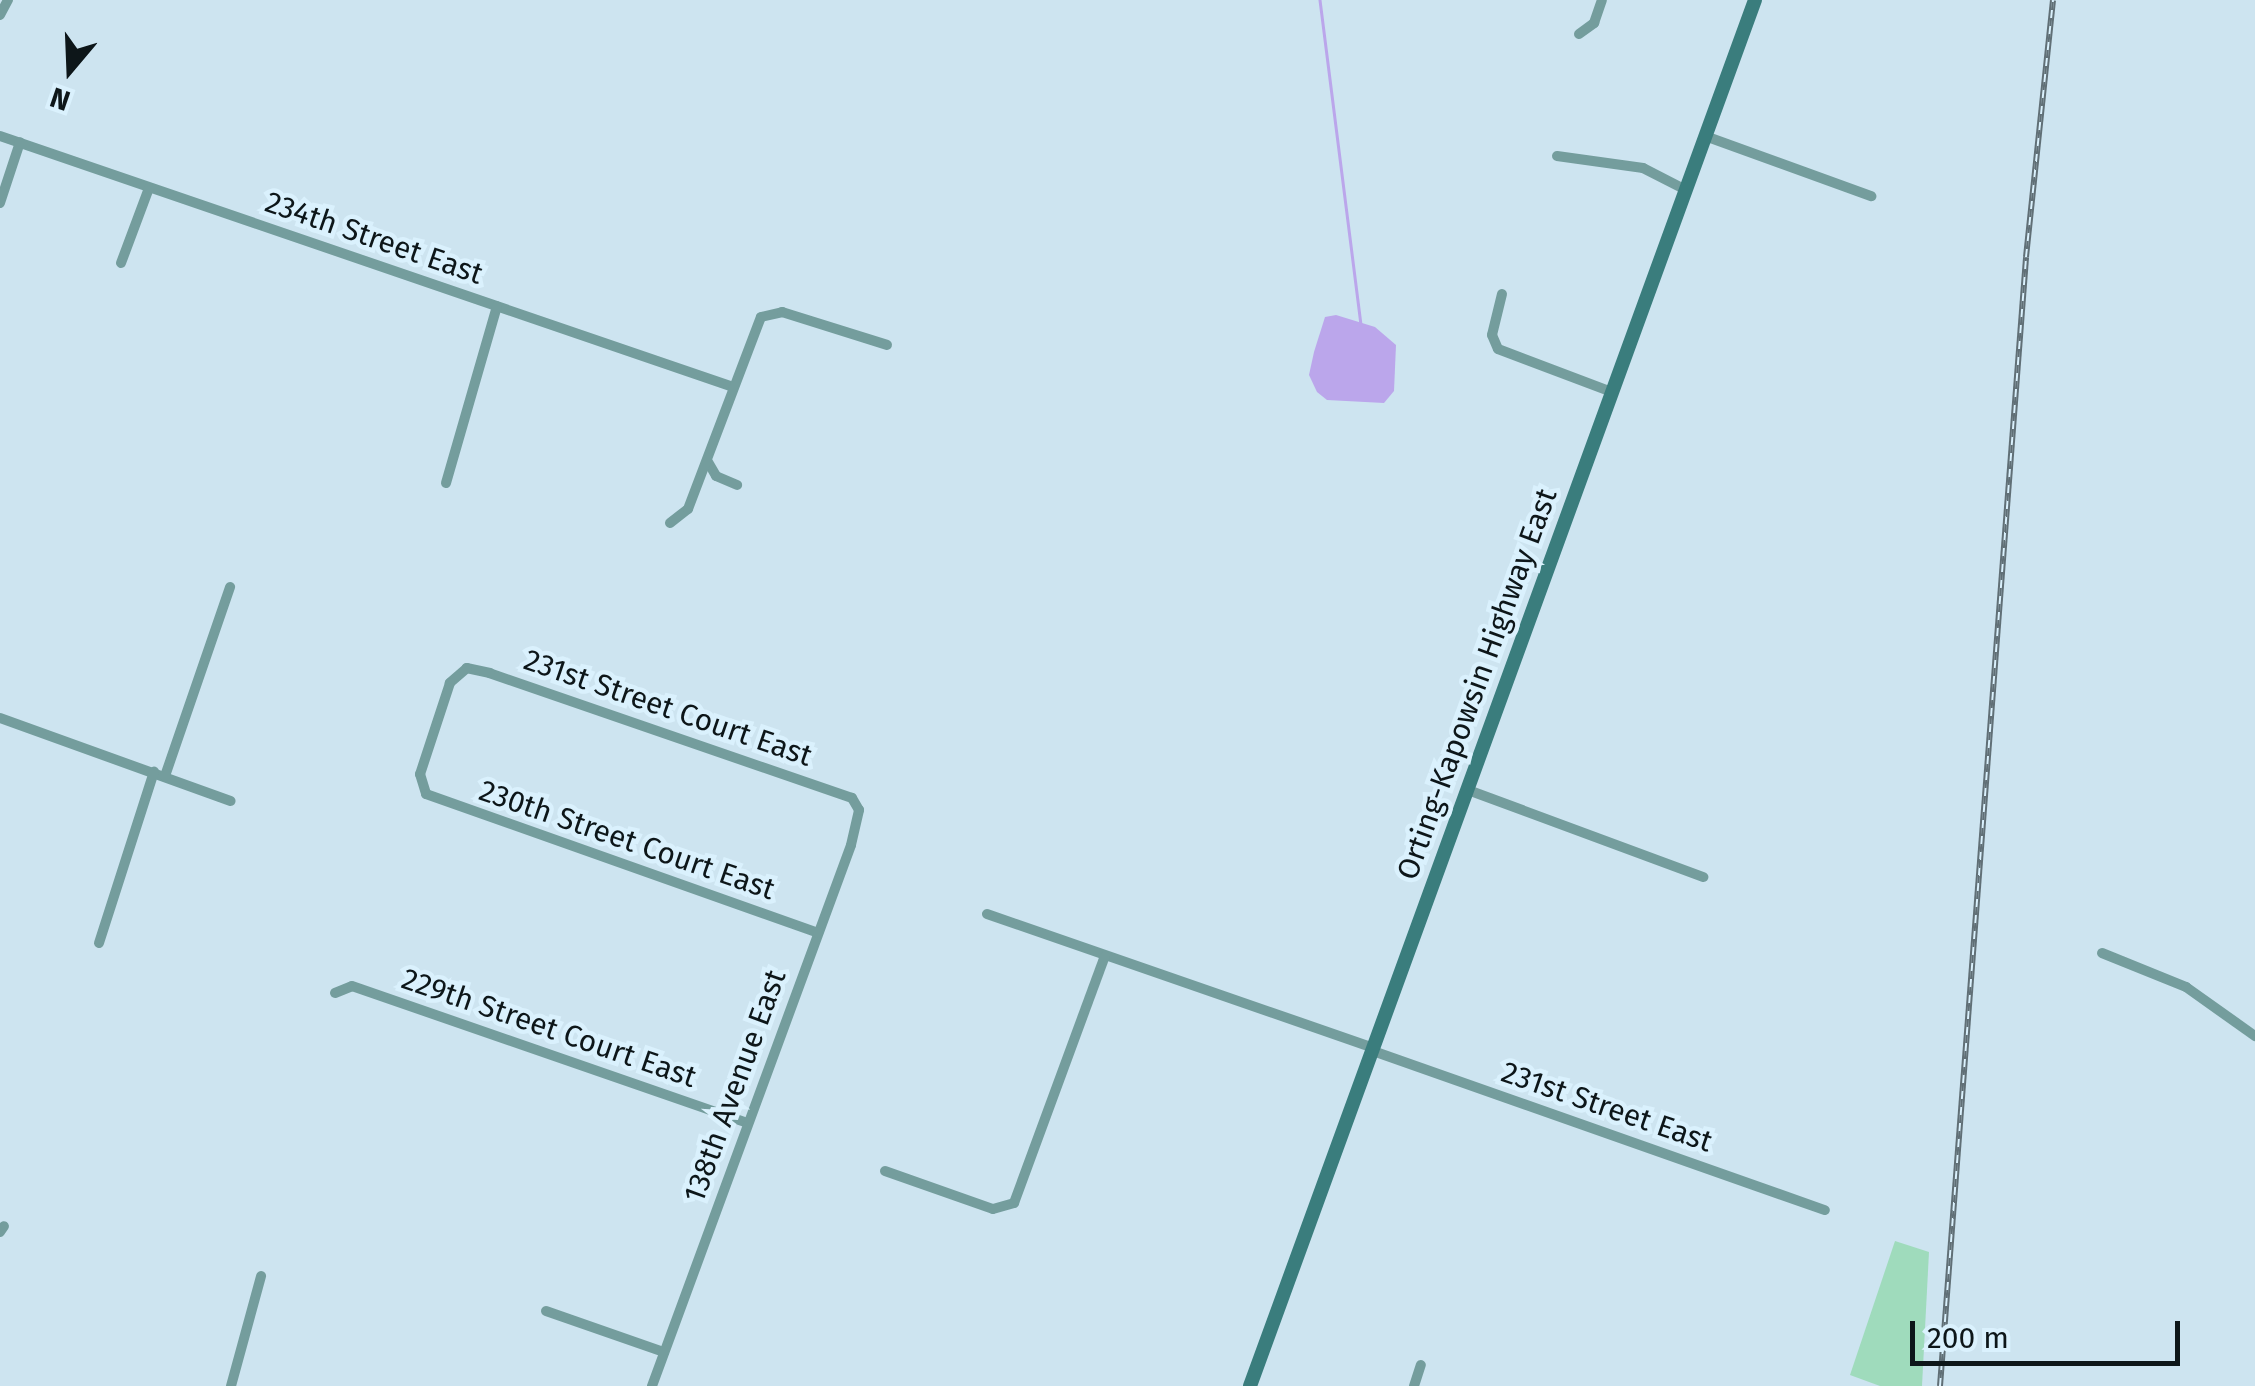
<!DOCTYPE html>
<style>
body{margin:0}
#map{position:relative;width:2255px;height:1386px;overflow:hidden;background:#cde4f0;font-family:"Fira Sans",sans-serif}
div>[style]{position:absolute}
.green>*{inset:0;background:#9fdbbc}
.water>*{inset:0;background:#bba6eb}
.stream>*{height:2.5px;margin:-1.25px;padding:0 1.25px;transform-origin:1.25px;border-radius:1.25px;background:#bba6eb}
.minor>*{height:10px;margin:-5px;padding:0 5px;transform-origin:5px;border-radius:5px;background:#749d9d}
.secondary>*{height:14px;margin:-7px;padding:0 7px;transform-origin:7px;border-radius:7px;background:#3a7d7d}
.rail>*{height:6px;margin-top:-3px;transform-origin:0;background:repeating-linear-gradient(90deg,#daf1fd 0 8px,#606f76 0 16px);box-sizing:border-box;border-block:2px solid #606f76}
span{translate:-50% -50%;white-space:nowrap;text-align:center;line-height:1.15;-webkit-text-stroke:9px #daf1fd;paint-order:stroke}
.street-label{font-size:30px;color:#0d1619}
.north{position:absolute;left:20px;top:20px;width:100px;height:100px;-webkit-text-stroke:8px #daf1fd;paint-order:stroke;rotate:199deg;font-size:28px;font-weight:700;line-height:40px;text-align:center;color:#0d1619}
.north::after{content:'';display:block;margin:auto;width:35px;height:45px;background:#0d1619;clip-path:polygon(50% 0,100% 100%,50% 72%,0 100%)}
.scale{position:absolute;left:1910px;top:1321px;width:270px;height:45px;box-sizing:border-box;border:5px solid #0d1619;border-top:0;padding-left:12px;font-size:30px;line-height:35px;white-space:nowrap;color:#0d1619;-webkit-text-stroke:8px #daf1fd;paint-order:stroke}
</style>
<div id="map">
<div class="green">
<div style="clip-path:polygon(1895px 1241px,1929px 1252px,1922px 1386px,1880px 1386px,1850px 1375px)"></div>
</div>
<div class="water">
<div style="clip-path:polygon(1336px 315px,1375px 327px,1396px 345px,1394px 391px,1384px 403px,1327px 400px,1317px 392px,1309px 375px,1314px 352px,1325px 317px)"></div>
</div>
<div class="stream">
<div style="left:1320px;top:0;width:327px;rotate:82.8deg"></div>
</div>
<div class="minor">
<div style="left:0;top:15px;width:17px;rotate:-62deg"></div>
<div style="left:1579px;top:34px;width:19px;rotate:-36deg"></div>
<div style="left:1594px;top:23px;width:24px;rotate:-71deg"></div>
<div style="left:0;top:136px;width:775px;rotate:18.9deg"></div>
<div style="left:1705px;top:136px;width:177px;rotate:19.9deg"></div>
<div style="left:1557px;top:156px;width:87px;rotate:7.9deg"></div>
<div style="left:1643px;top:168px;width:48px;rotate:27.1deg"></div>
<div style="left:0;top:203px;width:64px;rotate:-71.8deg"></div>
<div style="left:121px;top:263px;width:80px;rotate:-69.5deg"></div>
<div style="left:1502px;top:294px;width:42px;rotate:103.7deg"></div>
<div style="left:1492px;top:335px;width:15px;rotate:67deg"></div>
<div style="left:1498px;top:349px;width:122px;rotate:20.7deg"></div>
<div style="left:708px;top:462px;width:16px;rotate:60deg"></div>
<div style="left:716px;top:476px;width:23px;rotate:23deg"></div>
<div style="left:446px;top:483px;width:184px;rotate:-73.9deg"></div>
<div style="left:670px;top:523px;width:23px;rotate:-38deg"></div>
<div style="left:688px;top:509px;width:205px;rotate:-69.2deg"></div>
<div style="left:761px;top:317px;width:22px;rotate:-13deg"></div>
<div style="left:782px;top:312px;width:110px;rotate:17.4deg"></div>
<div style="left:0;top:718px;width:245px;rotate:19.8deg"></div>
<div style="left:165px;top:776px;width:200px;rotate:-71deg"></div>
<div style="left:1468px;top:790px;width:251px;rotate:20.3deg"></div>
<div style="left:987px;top:914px;width:410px;rotate:19.1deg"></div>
<div style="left:99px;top:943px;width:180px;rotate:-72.2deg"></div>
<div style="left:2102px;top:953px;width:91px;rotate:22deg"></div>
<div style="left:2186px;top:987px;width:85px;rotate:35.4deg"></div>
<div style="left:335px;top:993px;width:18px;rotate:-22deg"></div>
<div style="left:352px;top:986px;width:419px;rotate:19.1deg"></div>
<div style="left:1373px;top:1051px;width:479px;rotate:19.4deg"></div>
<div style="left:885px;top:1171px;width:114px;rotate:19.4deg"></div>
<div style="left:993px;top:1209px;width:22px;rotate:-16deg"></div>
<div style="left:1014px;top:1203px;width:263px;rotate:-69.8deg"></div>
<div style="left:0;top:1232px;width:7px;rotate:-56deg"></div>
<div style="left:546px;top:1311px;width:125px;rotate:19.2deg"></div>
<div style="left:231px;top:1386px;width:114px;rotate:-74.7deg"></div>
<div style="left:652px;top:1386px;width:576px;rotate:-69.8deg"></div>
<div style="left:851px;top:845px;width:36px;rotate:-77deg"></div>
<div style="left:859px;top:810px;width:14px;rotate:-120deg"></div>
<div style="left:852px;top:798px;width:383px;rotate:-161deg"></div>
<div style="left:490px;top:673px;width:24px;rotate:-168deg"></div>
<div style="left:467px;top:668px;width:23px;rotate:139deg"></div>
<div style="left:450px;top:683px;width:96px;rotate:108.2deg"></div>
<div style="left:420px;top:774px;width:21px;rotate:73deg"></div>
<div style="left:426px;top:794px;width:416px;rotate:19.5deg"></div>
<div style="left:1414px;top:1386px;width:22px;rotate:-72deg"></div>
</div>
<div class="secondary">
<div style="left:1250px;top:1386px;width:1475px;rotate:-69.98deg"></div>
</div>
<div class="rail">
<div style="left:1940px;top:1386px;width:1132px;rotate:-85.64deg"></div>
<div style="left:2026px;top:257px;width:258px;rotate:-84deg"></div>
</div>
<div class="street-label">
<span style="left:374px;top:238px;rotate:19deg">234th Street East</span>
<span style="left:1477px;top:684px;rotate:-70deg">Orting-Kapowsin Highway East</span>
<span style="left:668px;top:708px;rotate:19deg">231st Street Court East</span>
<span style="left:627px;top:840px;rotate:19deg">230th Street Court East</span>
<span style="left:549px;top:1028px;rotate:19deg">229th Street Court East</span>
<span style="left:735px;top:1086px;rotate:-70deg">138th Avenue East</span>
<span style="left:1607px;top:1107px;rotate:19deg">231st Street East</span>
</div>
<div class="north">N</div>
<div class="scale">200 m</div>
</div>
